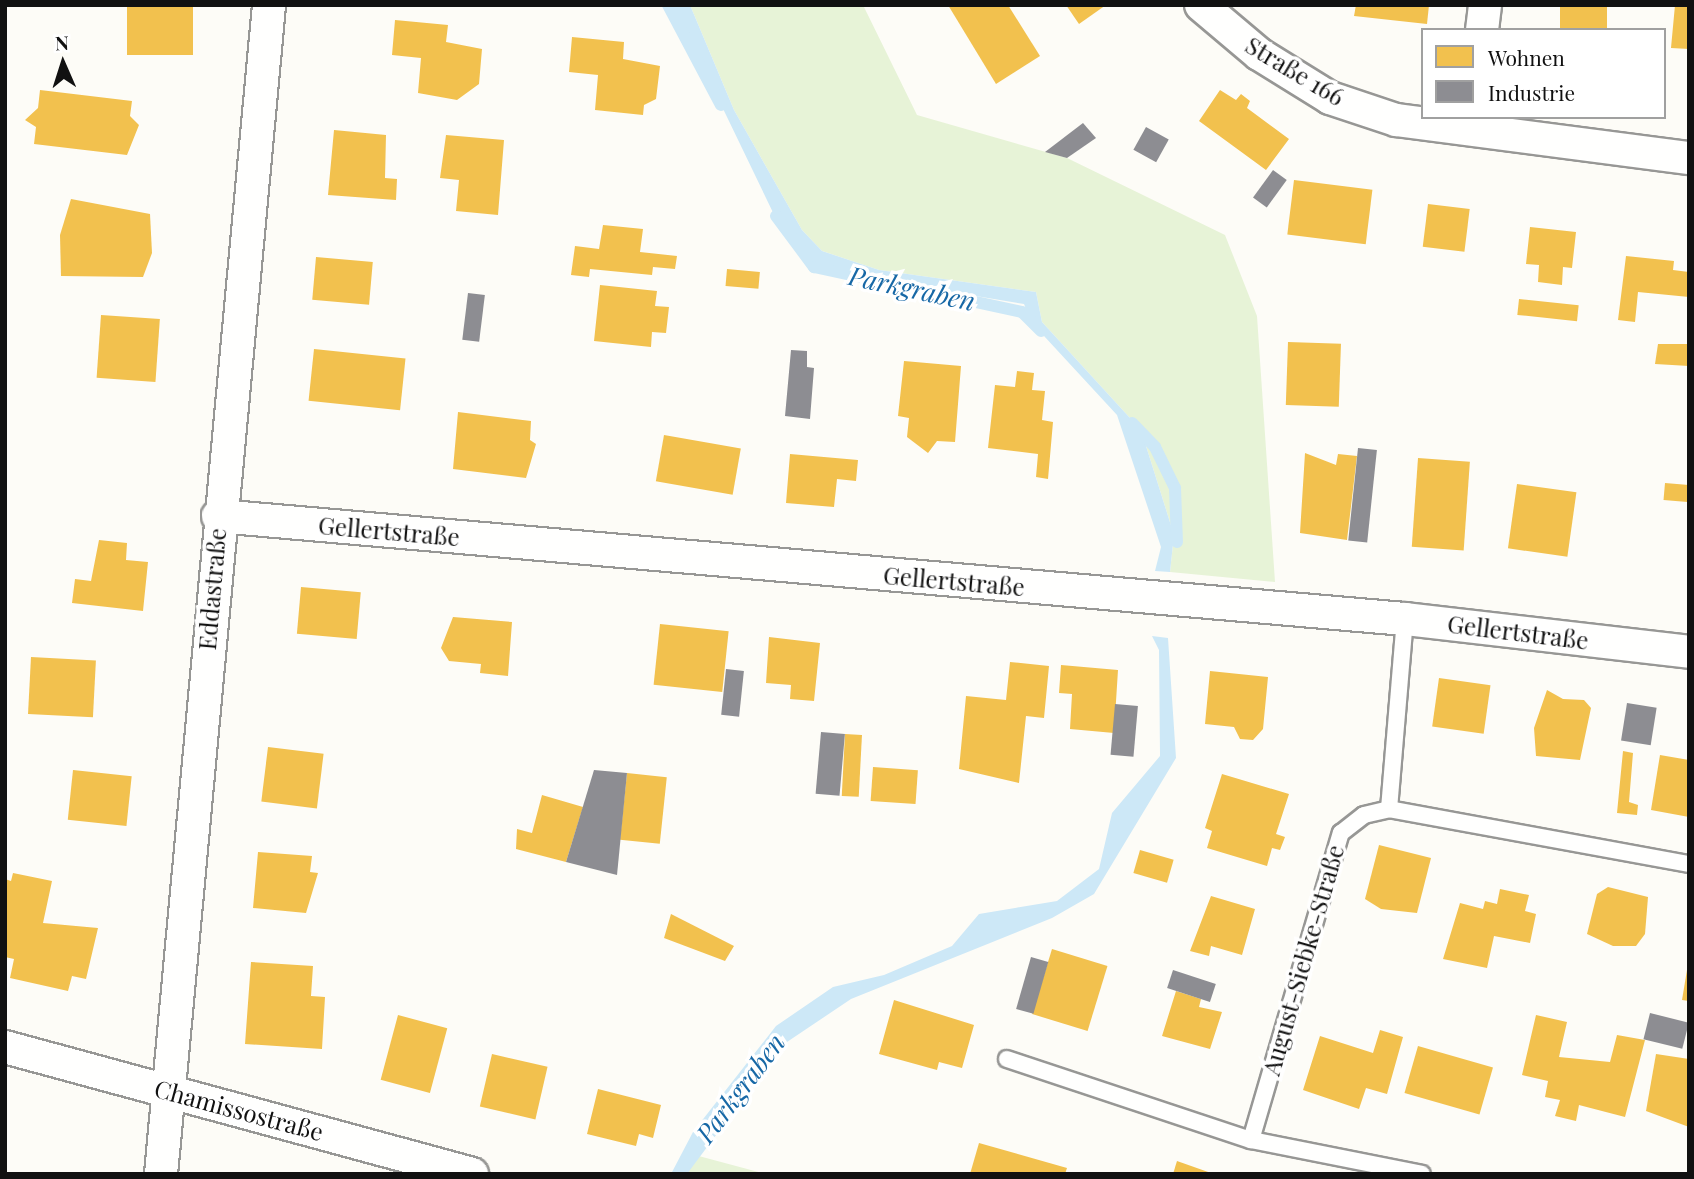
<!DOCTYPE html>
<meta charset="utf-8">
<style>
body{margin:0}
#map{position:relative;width:1694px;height:1179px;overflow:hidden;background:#fdfcf7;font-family:"Playfair Display",serif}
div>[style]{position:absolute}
.green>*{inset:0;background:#e7f3d7}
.water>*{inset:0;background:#cde8f7}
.homes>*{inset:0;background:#f2c14e;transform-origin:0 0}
.industry>*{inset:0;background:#8d8d92;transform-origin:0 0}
.stream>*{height:12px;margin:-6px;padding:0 6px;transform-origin:6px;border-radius:6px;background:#cde8f7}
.roads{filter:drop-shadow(2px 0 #979795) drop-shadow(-2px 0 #979795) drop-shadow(0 2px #979795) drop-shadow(0 -2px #979795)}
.service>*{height:16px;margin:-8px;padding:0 8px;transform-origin:8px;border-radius:8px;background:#fffffe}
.minor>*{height:32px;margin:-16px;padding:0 16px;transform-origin:16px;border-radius:16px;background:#fffffe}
span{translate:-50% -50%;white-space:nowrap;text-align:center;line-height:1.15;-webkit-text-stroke:7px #fff;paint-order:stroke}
.street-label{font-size:24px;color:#111}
.water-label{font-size:26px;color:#1768a6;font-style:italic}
.frame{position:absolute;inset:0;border:7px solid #111;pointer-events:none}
.legend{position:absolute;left:1421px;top:28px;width:245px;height:91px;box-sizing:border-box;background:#fff;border:2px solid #a0a0a0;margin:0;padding:9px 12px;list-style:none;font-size:21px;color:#111}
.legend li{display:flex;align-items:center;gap:14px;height:35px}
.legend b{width:35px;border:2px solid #a0a0a0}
.north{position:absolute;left:28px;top:28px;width:70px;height:70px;-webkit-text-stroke:5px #fff;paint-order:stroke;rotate:357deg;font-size:19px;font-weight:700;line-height:28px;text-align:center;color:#111}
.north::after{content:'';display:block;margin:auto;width:24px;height:32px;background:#111;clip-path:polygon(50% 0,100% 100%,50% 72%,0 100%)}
</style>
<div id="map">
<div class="green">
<div style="clip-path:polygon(690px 5px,863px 5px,917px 115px,1067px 158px,1225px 235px,1257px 316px,1275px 582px,1170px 572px,1174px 535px,1141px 430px,1042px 322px,1036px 292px,879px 270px,822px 251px,802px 230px,734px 110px)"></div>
<div style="clip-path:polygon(695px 1155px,766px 1174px,687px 1174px)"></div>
</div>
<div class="water">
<div style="clip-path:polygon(673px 5px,690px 5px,734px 110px,802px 230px,822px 251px,879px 270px,1036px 292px,1042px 322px,1141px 430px,1174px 535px,1170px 572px,1155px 571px,1161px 547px,1117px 415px,1032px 323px,1024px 304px,819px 270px,805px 259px,780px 227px)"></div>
<div style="clip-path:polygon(1152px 636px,1168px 638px,1176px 758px,1094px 894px,1052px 918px,851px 999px,784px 1044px,687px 1174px,671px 1174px,693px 1132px,776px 1026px,833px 987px,884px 975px,952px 946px,979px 914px,1057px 901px,1099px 869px,1112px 813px,1160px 756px,1159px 650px)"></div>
</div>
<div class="homes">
<div style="left:127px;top:5px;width:66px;height:50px"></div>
<div style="clip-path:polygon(948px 5px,1008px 5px,1040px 56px,996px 84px)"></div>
<div style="clip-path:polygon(1066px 5px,1106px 5px,1079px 24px)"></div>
<div style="clip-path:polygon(1356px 5px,1429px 5px,1427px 24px,1354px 16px)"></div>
<div style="left:1560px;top:5px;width:47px;height:25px"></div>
<div style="clip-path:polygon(1675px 5px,1689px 5px,1689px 49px,1671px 48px)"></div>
<div style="clip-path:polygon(395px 20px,448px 25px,446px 42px,482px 49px,479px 84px,457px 100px,418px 93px,421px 58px,392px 55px)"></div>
<div style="clip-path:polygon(572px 37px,624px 42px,623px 59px,660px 66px,656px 99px,644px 105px,643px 115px,595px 110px,598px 75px,569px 72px)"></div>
<div style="clip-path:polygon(40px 90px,132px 101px,130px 116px,139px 125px,127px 155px,34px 144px,36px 127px,25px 120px,38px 108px)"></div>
<div style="clip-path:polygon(1220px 90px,1236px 100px,1241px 94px,1250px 101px,1247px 108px,1289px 139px,1266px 170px,1199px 121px)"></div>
<div style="clip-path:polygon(334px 130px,386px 135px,385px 178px,397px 179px,396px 200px,328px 195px)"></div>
<div style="clip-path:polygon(446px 135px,504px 140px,498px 215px,456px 211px,459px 180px,440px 178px)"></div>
<div style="left:1294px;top:180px;width:79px;height:55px;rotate:7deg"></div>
<div style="clip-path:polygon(71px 199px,150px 214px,152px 253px,143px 277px,61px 276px,60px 235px)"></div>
<div style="left:1428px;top:204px;width:42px;height:43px;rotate:7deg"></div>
<div style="clip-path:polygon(603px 225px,643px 229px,640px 252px,677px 256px,675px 269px,653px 267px,652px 275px,590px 269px,589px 277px,571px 275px,575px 246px,599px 249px)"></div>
<div style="clip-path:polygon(1530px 227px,1576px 232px,1572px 268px,1563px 267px,1562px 285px,1538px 282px,1539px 265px,1526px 264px)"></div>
<div style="clip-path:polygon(1626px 256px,1674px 261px,1673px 270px,1689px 272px,1689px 297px,1638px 292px,1635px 322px,1618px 320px)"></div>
<div style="left:316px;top:257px;width:57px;height:43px;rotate:5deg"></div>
<div style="left:727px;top:269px;width:33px;height:17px;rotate:5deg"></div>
<div style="clip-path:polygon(600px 285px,657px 291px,655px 306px,669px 307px,666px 333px,652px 332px,651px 347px,594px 341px)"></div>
<div style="left:1519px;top:299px;width:60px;height:16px;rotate:6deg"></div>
<div style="left:101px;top:315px;width:59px;height:63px;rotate:4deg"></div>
<div style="left:1288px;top:342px;width:53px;height:63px;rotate:2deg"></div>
<div style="clip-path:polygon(1658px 344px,1689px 344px,1689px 366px,1655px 364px)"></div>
<div style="left:314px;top:349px;width:92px;height:52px;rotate:6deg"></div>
<div style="clip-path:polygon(904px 361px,961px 366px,955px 442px,937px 441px,928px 453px,907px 437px,909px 418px,898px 416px)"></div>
<div style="clip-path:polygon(1017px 371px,1034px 373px,1032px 390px,1045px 391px,1042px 420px,1053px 422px,1048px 479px,1036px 477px,1038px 454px,988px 448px,995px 385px,1015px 387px)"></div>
<div style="clip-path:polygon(458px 412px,531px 421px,530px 440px,536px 444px,526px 478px,453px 469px)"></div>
<div style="left:664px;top:435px;width:78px;height:47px;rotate:10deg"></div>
<div style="clip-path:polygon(1305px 453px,1336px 465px,1338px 454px,1357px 456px,1347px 540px,1300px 533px)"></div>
<div style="clip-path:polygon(790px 454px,858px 460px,856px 481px,837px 479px,834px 507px,786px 503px)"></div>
<div style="left:1418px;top:458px;width:52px;height:89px;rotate:4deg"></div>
<div style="left:1665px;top:483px;width:24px;height:17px;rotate:5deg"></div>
<div style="left:1517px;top:484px;width:60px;height:65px;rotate:8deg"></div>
<div style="clip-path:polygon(99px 540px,127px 543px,126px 560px,148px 562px,143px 611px,72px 603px,75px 579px,91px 581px)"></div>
<div style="left:301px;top:587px;width:60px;height:47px;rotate:5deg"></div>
<div style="clip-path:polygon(453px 617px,512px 622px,508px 676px,480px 673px,481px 664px,449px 661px,441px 648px)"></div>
<div style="left:660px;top:624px;width:69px;height:61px;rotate:6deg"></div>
<div style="clip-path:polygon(769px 637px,820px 643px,814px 701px,790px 699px,791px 685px,766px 683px)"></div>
<div style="left:31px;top:657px;width:65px;height:57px;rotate:3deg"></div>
<div style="clip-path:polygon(1010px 662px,1049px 666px,1044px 718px,1026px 716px,1019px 783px,959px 769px,966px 696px,1006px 700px)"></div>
<div style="clip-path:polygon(1061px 665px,1118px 670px,1114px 733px,1070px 729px,1072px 694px,1059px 693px)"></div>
<div style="clip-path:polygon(1210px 671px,1268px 677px,1263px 729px,1253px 740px,1240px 739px,1234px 727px,1205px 724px)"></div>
<div style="left:1439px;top:678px;width:52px;height:49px;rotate:8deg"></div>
<div style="clip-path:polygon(1547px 690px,1563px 699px,1584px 700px,1591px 708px,1580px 760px,1536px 756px,1534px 728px)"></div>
<div style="left:845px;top:734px;width:17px;height:62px;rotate:3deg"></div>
<div style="left:268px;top:747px;width:56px;height:55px;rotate:7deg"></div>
<div style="clip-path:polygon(1623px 751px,1633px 753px,1629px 802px,1638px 805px,1637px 815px,1617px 813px)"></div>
<div style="clip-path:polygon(1660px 755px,1689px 760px,1689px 817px,1651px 810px)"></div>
<div style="left:873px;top:767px;width:45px;height:34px;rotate:4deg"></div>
<div style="left:73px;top:770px;width:59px;height:50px;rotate:6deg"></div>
<div style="left:627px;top:773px;width:40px;height:67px;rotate:6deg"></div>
<div style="clip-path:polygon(1222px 774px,1289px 794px,1276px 834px,1285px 837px,1280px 850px,1272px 848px,1267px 866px,1207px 848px,1212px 831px,1205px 828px)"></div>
<div style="clip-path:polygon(542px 795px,583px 807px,566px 862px,516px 849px,517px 829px,532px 833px)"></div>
<div style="clip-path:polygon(1379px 845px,1431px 858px,1417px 913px,1381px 909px,1365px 899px)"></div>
<div style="left:1140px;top:850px;width:35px;height:24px;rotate:16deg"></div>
<div style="clip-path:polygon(258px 852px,312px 856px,310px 872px,318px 873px,306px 913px,253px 908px)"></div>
<div style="clip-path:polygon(13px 873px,52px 881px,43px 923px,98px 928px,86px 979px,72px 976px,68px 991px,10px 978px,14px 959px,5px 957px,5px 879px,11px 881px)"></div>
<div style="clip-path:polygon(1608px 887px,1648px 897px,1645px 934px,1636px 946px,1613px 946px,1587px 934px,1597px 894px)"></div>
<div style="clip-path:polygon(1500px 889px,1529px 895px,1525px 911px,1536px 914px,1530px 943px,1494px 936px,1487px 968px,1443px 959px,1460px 903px,1483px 909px,1485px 901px,1497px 904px)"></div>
<div style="clip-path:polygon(1211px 896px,1255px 909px,1242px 955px,1211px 946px,1209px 956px,1190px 951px)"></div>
<div style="clip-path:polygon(671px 914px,734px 946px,725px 961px,664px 938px)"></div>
<div style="left:1052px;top:949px;width:58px;height:68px;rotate:17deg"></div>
<div style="clip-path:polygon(251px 962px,313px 966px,311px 996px,325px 997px,322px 1049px,245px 1044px)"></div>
<div style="clip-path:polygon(1687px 970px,1689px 970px,1689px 1001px,1682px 1000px)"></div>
<div style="clip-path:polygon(1176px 991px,1201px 999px,1199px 1007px,1222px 1012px,1210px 1049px,1162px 1036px)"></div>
<div style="clip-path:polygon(894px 1000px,974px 1025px,962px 1068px,939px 1062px,937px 1070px,879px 1054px)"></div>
<div style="left:398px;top:1015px;width:51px;height:67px;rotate:15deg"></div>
<div style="clip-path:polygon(1536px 1015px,1567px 1022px,1559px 1057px,1610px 1062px,1617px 1035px,1645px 1040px,1625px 1117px,1579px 1105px,1576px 1121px,1555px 1116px,1560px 1100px,1545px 1097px,1548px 1081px,1522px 1075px)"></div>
<div style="clip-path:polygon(1380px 1030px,1403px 1037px,1387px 1094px,1366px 1088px,1359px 1109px,1303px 1090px,1320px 1036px,1373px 1053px)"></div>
<div style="left:1418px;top:1046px;width:78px;height:49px;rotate:16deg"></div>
<div style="left:492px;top:1054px;width:57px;height:54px;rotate:13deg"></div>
<div style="clip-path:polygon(1656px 1054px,1689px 1059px,1689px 1127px,1646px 1111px)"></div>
<div style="clip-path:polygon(598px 1089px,661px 1105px,653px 1138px,639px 1134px,636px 1146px,587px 1134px)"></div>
<div style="clip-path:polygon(979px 1143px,1067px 1168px,1065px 1174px,970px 1174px)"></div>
<div style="clip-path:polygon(1177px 1161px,1211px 1173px,1211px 1174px,1173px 1174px)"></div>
</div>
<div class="industry">
<div style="clip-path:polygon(1083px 123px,1096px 138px,1067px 158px,1045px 152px)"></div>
<div style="left:1146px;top:127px;width:26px;height:26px;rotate:29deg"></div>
<div style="left:1273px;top:170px;width:17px;height:34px;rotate:36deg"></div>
<div style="left:468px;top:293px;width:17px;height:47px;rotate:7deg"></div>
<div style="clip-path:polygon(791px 350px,807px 351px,807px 367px,814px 368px,810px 419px,785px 416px)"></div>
<div style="left:1358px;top:448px;width:19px;height:93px;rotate:6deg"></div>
<div style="left:726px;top:669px;width:18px;height:46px;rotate:6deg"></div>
<div style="left:1627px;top:703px;width:30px;height:38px;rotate:9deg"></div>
<div style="left:1115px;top:704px;width:23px;height:51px;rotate:5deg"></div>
<div style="left:821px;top:732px;width:24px;height:62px;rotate:5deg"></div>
<div style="clip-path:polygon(594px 770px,627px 773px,617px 875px,566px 862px)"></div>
<div style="left:1031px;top:957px;width:18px;height:54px;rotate:16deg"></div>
<div style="left:1173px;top:970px;width:45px;height:19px;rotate:18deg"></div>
<div style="left:1650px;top:1013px;width:40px;height:27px;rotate:14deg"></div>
</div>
<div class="stream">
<div style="left:668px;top:5px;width:113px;rotate:62.1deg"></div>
<div style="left:776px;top:216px;width:64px;rotate:53.3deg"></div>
<div style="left:814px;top:267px;width:213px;rotate:12.2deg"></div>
<div style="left:1022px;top:312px;width:27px;rotate:45deg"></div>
<div style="left:1132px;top:423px;width:33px;rotate:46deg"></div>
<div style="left:1155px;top:447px;width:46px;rotate:64deg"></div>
<div style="left:1175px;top:488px;width:54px;rotate:87.9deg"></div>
</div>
<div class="roads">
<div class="service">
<div style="left:1389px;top:809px;width:305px;rotate:10.4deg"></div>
<div style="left:1007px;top:1059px;width:257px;rotate:18.4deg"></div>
<div style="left:1251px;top:1140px;width:174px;rotate:11.2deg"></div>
<div style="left:1251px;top:1140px;width:320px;rotate:-73.7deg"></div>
<div style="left:1341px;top:833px;width:29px;rotate:-38deg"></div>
<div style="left:1364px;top:815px;width:26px;rotate:-13deg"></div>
<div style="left:1389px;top:809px;width:191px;rotate:-85.2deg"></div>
</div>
<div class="minor">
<div style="left:1201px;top:5px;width:76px;rotate:40.2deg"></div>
<div style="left:1259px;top:54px;width:84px;rotate:31.8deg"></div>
<div style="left:1330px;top:98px;width:70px;rotate:18.4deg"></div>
<div style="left:1396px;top:120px;width:295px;rotate:7.4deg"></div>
<div style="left:1482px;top:30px;width:25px;rotate:-83deg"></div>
<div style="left:218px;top:516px;width:1191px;rotate:4.96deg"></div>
<div style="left:1405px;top:619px;width:286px;rotate:6.6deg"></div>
<div style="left:5px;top:1047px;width:484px;rotate:15.2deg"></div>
<div style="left:161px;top:1174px;width:1174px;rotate:-84.72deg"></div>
</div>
</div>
<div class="street-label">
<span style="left:1295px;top:71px;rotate:31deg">Straße 166</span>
<span style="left:389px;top:531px;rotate:5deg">Gellertstraße</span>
<span style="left:954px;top:581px;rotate:5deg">Gellertstraße</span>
<span style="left:212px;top:589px;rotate:-85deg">Eddastraße</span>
<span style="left:1518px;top:632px;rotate:7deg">Gellertstraße</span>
<span style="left:1303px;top:960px;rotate:-74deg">August-Siebke-Straße</span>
<span style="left:239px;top:1110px;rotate:15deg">Chamissostraße</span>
</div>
<div class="water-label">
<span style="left:912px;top:288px;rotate:12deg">Parkgraben</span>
<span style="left:740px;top:1088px;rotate:-53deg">Parkgraben</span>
</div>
<div class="frame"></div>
<ul class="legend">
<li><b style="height:19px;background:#f2c14e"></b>Wohnen</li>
<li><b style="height:19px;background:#8d8d92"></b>Industrie</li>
</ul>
<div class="north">N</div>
</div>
